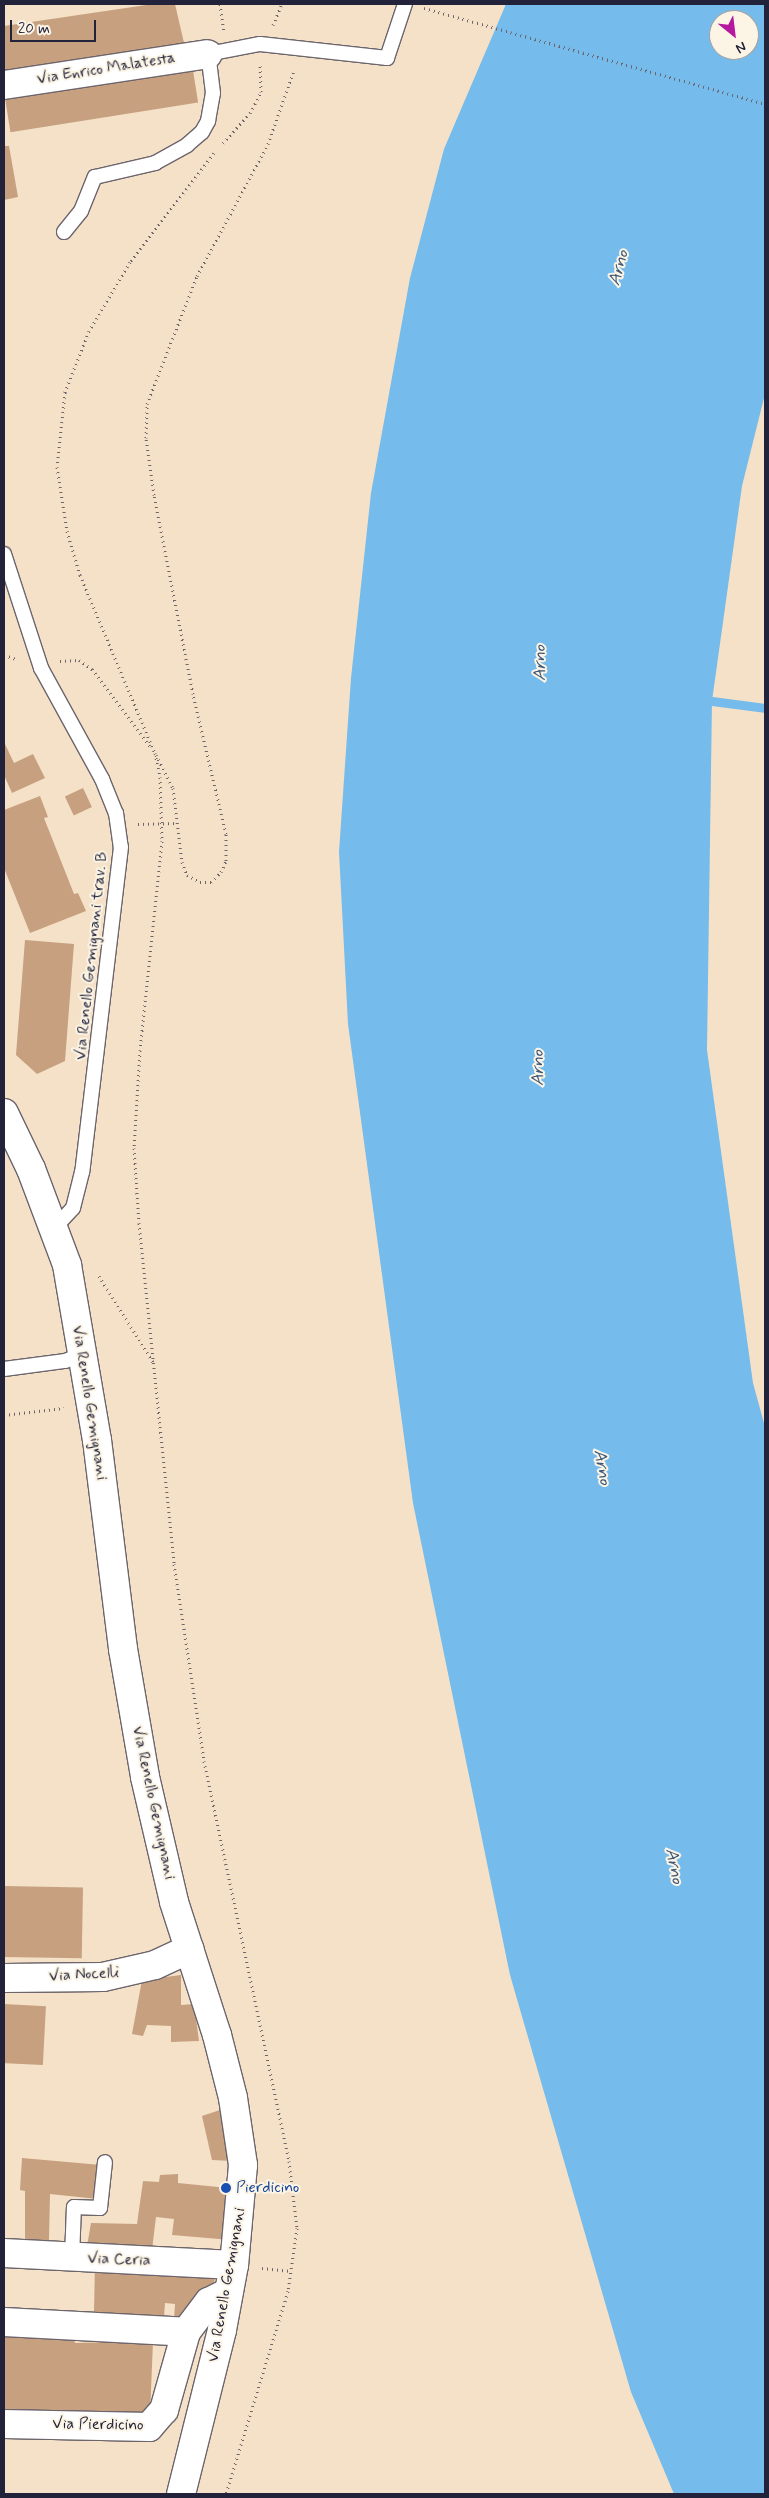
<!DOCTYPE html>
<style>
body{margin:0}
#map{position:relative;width:769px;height:2498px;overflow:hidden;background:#f5e1c7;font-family:Mynerve,sans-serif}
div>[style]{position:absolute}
.water>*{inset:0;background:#75bbec}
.stream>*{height:9px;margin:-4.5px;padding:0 4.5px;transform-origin:4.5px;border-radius:4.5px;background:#75bbec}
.building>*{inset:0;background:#c6a07f;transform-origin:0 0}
.path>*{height:3px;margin-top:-1.5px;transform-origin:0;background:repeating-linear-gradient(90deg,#6c656c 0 1px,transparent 0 5px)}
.roads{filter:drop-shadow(1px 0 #6c656c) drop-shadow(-1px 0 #6c656c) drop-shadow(0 1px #6c656c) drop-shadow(0 -1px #6c656c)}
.lane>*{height:14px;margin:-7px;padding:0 7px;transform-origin:7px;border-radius:7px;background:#fff}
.street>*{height:28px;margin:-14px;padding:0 14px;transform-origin:14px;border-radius:14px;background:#fff}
.dots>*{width:14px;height:14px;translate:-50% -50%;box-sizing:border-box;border:2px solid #fcf5e5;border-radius:50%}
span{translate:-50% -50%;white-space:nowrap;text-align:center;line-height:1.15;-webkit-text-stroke:4px #fcf5e5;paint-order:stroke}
.street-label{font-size:16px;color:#22223b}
.transit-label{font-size:16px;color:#164399}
.left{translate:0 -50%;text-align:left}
.water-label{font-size:18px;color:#3f5879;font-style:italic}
.frame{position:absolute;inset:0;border:5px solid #22223b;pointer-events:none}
.north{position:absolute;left:709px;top:10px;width:50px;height:50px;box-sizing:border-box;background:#fcf5e5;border:1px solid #a5a1a1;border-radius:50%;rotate:151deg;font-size:14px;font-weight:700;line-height:20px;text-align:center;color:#22223b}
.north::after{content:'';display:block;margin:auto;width:18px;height:22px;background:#b5179e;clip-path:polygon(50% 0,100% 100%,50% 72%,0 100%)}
.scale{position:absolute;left:10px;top:20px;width:86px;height:22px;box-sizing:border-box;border:2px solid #22223b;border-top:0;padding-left:6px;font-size:15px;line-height:18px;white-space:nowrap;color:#22223b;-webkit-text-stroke:4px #fcf5e5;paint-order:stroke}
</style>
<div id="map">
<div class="water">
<div style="clip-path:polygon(evenodd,506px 4px,765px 4px,765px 394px,742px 486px,712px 701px,707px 1050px,753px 1383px,765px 1427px,765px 2494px,674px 2494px,631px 2392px,510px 1975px,413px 1503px,348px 1024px,339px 852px,351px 678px,371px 493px,410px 278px,444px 149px,506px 4px,719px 20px,749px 20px,749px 50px,719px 50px,719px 20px)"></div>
</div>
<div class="stream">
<div style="left:712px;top:701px;width:53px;rotate:7.5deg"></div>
</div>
<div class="building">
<div style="clip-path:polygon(153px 4px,175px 4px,184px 43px,4px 73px,4px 26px)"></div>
<div style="left:192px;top:64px;width:39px;height:190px;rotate:81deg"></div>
<div style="clip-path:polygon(4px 146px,9px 146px,18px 197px,4px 200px)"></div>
<div style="clip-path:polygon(4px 742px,14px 763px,33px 754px,45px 778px,12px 793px,4px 775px)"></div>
<div style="left:83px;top:788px;width:21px;height:20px;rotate:65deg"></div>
<div style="clip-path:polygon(40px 796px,48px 817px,44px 818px,74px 894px,78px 893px,86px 911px,30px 933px,4px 868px,4px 810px)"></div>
<div style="clip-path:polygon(25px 940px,74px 944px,65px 1061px,37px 1074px,16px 1055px)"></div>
<div style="left:4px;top:1886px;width:79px;height:71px;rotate:1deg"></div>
<div style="clip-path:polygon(181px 1975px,181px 2005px,194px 2004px,199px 2041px,171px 2042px,171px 2026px,147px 2025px,143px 2036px,132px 2034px,142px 1980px)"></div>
<div style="left:4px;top:2004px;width:42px;height:59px;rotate:3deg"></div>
<div style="clip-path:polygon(220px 2110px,232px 2161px,212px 2160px,202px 2116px)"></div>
<div style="clip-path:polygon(22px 2158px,101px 2165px,98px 2199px,50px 2194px,49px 2240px,25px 2240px,25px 2191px,20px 2190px)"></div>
<div style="clip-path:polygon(178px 2174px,178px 2183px,238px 2189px,231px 2240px,172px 2235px,174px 2219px,156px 2217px,152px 2250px,87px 2246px,91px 2223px,137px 2224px,143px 2181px,159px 2182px,160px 2175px)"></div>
<div style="clip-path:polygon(95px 2262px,218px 2270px,213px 2285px,183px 2316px,174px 2319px,175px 2304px,165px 2303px,164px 2317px,94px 2312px)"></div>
<div style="clip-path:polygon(4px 2329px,73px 2330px,75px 2343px,153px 2341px,150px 2415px,4px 2410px)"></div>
</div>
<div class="path">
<div style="left:220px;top:4px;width:27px;rotate:82deg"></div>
<div style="left:424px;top:8px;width:354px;rotate:15.7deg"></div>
<div style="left:273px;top:25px;width:23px;rotate:-67deg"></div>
<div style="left:223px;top:143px;width:40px;rotate:-48deg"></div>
<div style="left:250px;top:113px;width:24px;rotate:-62deg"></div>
<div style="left:261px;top:92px;width:27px;rotate:-92deg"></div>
<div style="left:214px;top:153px;width:138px;rotate:127.6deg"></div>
<div style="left:130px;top:262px;width:80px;rotate:120.7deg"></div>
<div style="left:89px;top:331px;width:66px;rotate:111.5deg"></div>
<div style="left:65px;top:392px;width:75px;rotate:96.1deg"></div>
<div style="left:57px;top:467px;width:65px;rotate:81.1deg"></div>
<div style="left:67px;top:531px;width:46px;rotate:73.5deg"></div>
<div style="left:80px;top:575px;width:193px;rotate:67.2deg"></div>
<div style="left:155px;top:753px;width:25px;rotate:78deg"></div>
<div style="left:160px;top:777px;width:64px;rotate:88.2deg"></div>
<div style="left:162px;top:841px;width:210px;rotate:96deg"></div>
<div style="left:140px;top:1050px;width:98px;rotate:93.5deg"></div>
<div style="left:134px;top:1148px;width:75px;rotate:86.2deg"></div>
<div style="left:139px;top:1223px;width:343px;rotate:84.1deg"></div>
<div style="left:174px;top:1564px;width:199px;rotate:81.3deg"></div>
<div style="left:204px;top:1761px;width:409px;rotate:78deg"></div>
<div style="left:289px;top:2161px;width:67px;rotate:83.2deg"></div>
<div style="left:297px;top:2228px;width:64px;rotate:98.1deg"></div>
<div style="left:288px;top:2291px;width:212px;rotate:107deg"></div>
<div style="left:4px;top:655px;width:13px;rotate:18deg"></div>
<div style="left:60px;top:661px;width:19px;rotate:-3deg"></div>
<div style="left:79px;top:660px;width:16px;rotate:35deg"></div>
<div style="left:92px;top:669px;width:99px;rotate:53.2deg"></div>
<div style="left:156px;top:755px;width:37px;rotate:63deg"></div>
<div style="left:173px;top:788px;width:75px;rotate:83.1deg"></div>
<div style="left:182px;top:862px;width:14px;rotate:69deg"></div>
<div style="left:187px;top:875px;width:15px;rotate:28deg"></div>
<div style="left:200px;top:882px;width:11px"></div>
<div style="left:211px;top:882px;width:14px;rotate:-45deg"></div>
<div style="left:221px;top:872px;width:12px;rotate:-66deg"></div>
<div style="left:226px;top:861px;width:27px;rotate:-90deg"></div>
<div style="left:226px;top:834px;width:144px;rotate:-103.3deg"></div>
<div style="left:193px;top:694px;width:203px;rotate:-101.1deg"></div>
<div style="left:154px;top:495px;width:58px;rotate:-98deg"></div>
<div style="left:146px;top:438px;width:34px;rotate:-88deg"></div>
<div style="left:147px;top:404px;width:137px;rotate:-68.7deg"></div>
<div style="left:197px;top:276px;width:150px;rotate:-61.7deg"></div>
<div style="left:268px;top:144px;width:78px;rotate:-70.6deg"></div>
<div style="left:138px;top:824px;width:40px;rotate:-1.4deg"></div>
<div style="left:99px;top:1276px;width:102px;rotate:57.9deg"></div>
<div style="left:4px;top:1415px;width:60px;rotate:-6.7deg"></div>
<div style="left:262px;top:2268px;width:29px;rotate:6deg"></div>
</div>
<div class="roads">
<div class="lane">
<div style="left:64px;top:232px;width:27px;rotate:-51deg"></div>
<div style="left:81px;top:211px;width:37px;rotate:-68deg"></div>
<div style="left:95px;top:177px;width:62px;rotate:-13.1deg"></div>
<div style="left:155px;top:163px;width:37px;rotate:-29deg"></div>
<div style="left:187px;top:145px;width:20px;rotate:-41deg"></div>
<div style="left:202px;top:132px;width:13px;rotate:-61deg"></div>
<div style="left:208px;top:121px;width:28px;rotate:-80deg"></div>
<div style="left:213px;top:93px;width:39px;rotate:-97deg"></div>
<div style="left:208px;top:54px;width:53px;rotate:-10.9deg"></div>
<div style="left:260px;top:44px;width:128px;rotate:6.3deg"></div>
<div style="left:387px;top:58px;width:57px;rotate:-71.6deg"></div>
<div style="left:4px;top:554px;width:120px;rotate:72deg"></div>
<div style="left:41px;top:668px;width:127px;rotate:61.2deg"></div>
<div style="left:102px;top:779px;width:37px;rotate:68deg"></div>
<div style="left:116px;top:813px;width:34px;rotate:82deg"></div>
<div style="left:121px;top:847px;width:327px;rotate:96.8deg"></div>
<div style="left:82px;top:1172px;width:37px;rotate:104deg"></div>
<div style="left:73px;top:1208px;width:26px;rotate:133deg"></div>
<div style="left:4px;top:1369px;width:62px;rotate:-7.5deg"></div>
<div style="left:65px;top:1361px;width:17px;rotate:-21deg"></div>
<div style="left:72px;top:2258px;width:51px;rotate:-87.8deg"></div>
<div style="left:74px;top:2207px;width:26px;rotate:2deg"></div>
<div style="left:100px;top:2208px;width:46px;rotate:-83.8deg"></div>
</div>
<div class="street">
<div style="left:4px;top:85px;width:206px;rotate:-8.6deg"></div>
<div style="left:4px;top:1113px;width:62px;rotate:64.3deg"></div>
<div style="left:31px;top:1169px;width:103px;rotate:69.4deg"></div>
<div style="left:67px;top:1265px;width:178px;rotate:80.3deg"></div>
<div style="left:97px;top:1440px;width:211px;rotate:82.9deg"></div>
<div style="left:123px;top:1649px;width:130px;rotate:80.2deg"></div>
<div style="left:145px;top:1777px;width:128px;rotate:76.9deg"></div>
<div style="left:174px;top:1902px;width:140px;rotate:72.1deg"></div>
<div style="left:217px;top:2035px;width:65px;rotate:75.7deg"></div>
<div style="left:233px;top:2098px;width:68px;rotate:81.5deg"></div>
<div style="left:243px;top:2165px;width:100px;rotate:95.1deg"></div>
<div style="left:234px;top:2265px;width:66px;rotate:100.5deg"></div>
<div style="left:222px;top:2330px;width:169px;rotate:104deg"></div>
<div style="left:4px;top:1978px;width:99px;rotate:-0.6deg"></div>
<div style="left:103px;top:1977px;width:53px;rotate:-13deg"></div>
<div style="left:155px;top:1965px;width:38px;rotate:-25deg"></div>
<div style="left:4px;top:2253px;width:230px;rotate:3deg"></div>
<div style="left:4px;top:2322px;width:182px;rotate:3.1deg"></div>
<div style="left:186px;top:2332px;width:38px;rotate:-53deg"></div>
<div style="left:209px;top:2302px;width:22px;rotate:-27deg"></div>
<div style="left:4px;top:2424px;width:145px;rotate:1.2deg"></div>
<div style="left:149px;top:2427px;width:23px;rotate:-49deg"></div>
<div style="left:164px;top:2410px;width:81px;rotate:-74.2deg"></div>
</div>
</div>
<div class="dots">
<div style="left:226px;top:2188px;background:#1a4fb4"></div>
</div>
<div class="street-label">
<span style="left:106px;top:69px;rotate:-9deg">Via Enrico Malatesta</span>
<span style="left:92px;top:956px;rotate:-84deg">Via Renello Gemignani trav. B</span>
<span style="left:89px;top:1403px;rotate:81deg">Via Renello Gemignani</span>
<span style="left:153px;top:1803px;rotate:78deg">Via Renello Gemignani</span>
<span style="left:84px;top:1975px;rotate:-3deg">Via Nocelli</span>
<span style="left:119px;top:2260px;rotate:2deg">Via Ceria</span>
<span style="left:227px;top:2285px;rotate:-80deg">Via Renello Gemignani</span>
<span style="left:98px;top:2425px;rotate:1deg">Via Pierdicino</span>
</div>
<div class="transit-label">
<span class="left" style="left:236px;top:2188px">Pierdicino</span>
</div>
<div class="water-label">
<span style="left:619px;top:268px;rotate:-75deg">Arno</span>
<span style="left:540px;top:663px;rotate:-90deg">Arno</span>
<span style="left:538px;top:1068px;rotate:-90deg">Arno</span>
<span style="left:602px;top:1467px;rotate:80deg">Arno</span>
<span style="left:674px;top:1866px;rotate:79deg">Arno</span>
</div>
<div class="frame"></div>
<div class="north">N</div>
<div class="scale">20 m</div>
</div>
